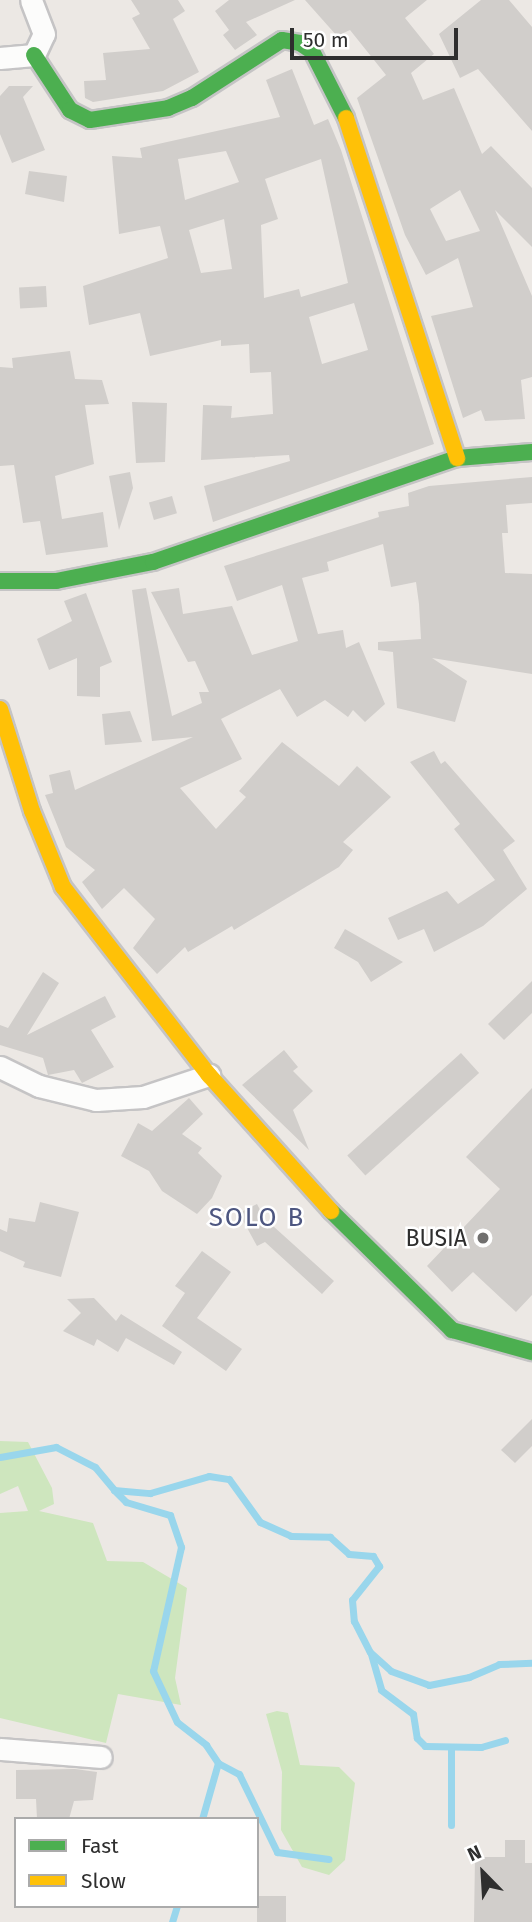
<!DOCTYPE html>
<style>
body{margin:0}
#map{position:relative;width:532px;height:1922px;overflow:hidden;background:#ece8e4;font-family:"Fira Sans",sans-serif}
div>[style]{position:absolute}
.green>*{inset:0;background:#cee6be}
.stream>*{height:7px;margin:-3.5px;padding:0 3.5px;transform-origin:3.5px;border-radius:3.5px;background:#99d6ec}
.building>*{inset:0;background:#d1cecb;transform-origin:0 0}
.roads{filter:drop-shadow(2px 0 #c5c4c5) drop-shadow(-2px 0 #c5c4c5) drop-shadow(0 2px #c5c4c5) drop-shadow(0 -2px #c5c4c5)}
.street>*{height:21px;margin:-10.5px;padding:0 10.5px;transform-origin:10.5px;border-radius:10.5px;background:#fcfcfb}
.fast>*{height:16px;margin:-8px;padding:0 8px;transform-origin:8px;border-radius:8px;background:#4caf50}
.slow>*{height:16px;margin:-8px;padding:0 8px;transform-origin:8px;border-radius:8px;background:#ffc107}
.dots>*{width:19px;height:19px;translate:-50% -50%;box-sizing:border-box;border:4px solid #fff;border-radius:50%}
span{translate:-50% -50%;white-space:nowrap;text-align:center;line-height:1.15;-webkit-text-stroke:5px #fff;paint-order:stroke}
.poi-label{font-size:23px;color:#2e2e2e}
.right{translate:-100% -50%;text-align:right}
.quarter-label{font-size:26px;color:#4d5680;letter-spacing:2px}
.legend{position:absolute;left:14px;top:1817px;width:245px;height:91px;box-sizing:border-box;background:#fff;border:2px solid #ababab;margin:0;padding:9px 12px;list-style:none;font-size:21px;color:#2e2e2e}
.legend li{display:flex;align-items:center;gap:14px;height:35px}
.legend b{width:35px;border:2px solid #ababab}
.north{position:absolute;left:448px;top:1838px;width:70px;height:70px;-webkit-text-stroke:5px #fff;paint-order:stroke;rotate:336deg;font-size:19px;font-weight:700;line-height:28px;text-align:center;color:#2e2e2e}
.north::after{content:'';display:block;margin:auto;width:24px;height:32px;background:#2e2e2e;clip-path:polygon(50% 0,100% 100%,50% 72%,0 100%)}
.scale{position:absolute;left:290px;top:28px;width:168px;height:32px;box-sizing:border-box;border:4px solid #2e2e2e;border-top:0;padding-left:9px;font-size:21px;line-height:24px;white-space:nowrap;color:#2e2e2e;-webkit-text-stroke:5px #fff;paint-order:stroke}
</style>
<div id="map">
<div class="green">
<div style="clip-path:polygon(0 1441px,28px 1442px,52px 1488px,54px 1504px,39px 1511px,93px 1523px,107px 1561px,143px 1562px,187px 1588px,175px 1678px,181px 1705px,118px 1694px,106px 1743px,0 1718px,0 1513px,28px 1511px,18px 1486px,0 1494px)"></div>
<div style="clip-path:polygon(277px 1711px,288px 1713px,300px 1765px,339px 1767px,355px 1783px,345px 1860px,329px 1875px,302px 1867px,281px 1830px,282px 1772px,266px 1714px)"></div>
</div>
<div class="stream">
<div style="left:0;top:1457px;width:57px;rotate:-10.1deg"></div>
<div style="left:56px;top:1447px;width:44px;rotate:27.1deg"></div>
<div style="left:95px;top:1467px;width:30px;rotate:50deg"></div>
<div style="left:114px;top:1490px;width:36px;rotate:5deg"></div>
<div style="left:150px;top:1493px;width:61px;rotate:-16.1deg"></div>
<div style="left:209px;top:1476px;width:20px;rotate:9deg"></div>
<div style="left:229px;top:1479px;width:53px;rotate:54.2deg"></div>
<div style="left:260px;top:1522px;width:34px;rotate:24deg"></div>
<div style="left:291px;top:1536px;width:39px;rotate:1deg"></div>
<div style="left:330px;top:1537px;width:25px;rotate:42deg"></div>
<div style="left:349px;top:1554px;width:24px;rotate:5deg"></div>
<div style="left:373px;top:1556px;width:12px;rotate:59deg"></div>
<div style="left:379px;top:1566px;width:43px;rotate:128.5deg"></div>
<div style="left:352px;top:1600px;width:21px;rotate:85deg"></div>
<div style="left:354px;top:1621px;width:35px;rotate:63deg"></div>
<div style="left:370px;top:1652px;width:28px;rotate:42deg"></div>
<div style="left:391px;top:1671px;width:40px;rotate:20.2deg"></div>
<div style="left:429px;top:1685px;width:41px;rotate:-11.3deg"></div>
<div style="left:469px;top:1677px;width:33px;rotate:-23deg"></div>
<div style="left:499px;top:1664px;width:33px;rotate:-2deg"></div>
<div style="left:114px;top:1490px;width:17px;rotate:45deg"></div>
<div style="left:126px;top:1502px;width:46px;rotate:16.5deg"></div>
<div style="left:170px;top:1515px;width:34px;rotate:71deg"></div>
<div style="left:181px;top:1547px;width:127px;rotate:102.7deg"></div>
<div style="left:153px;top:1671px;width:56px;rotate:64.8deg"></div>
<div style="left:177px;top:1722px;width:37px;rotate:38deg"></div>
<div style="left:206px;top:1745px;width:22px;rotate:56deg"></div>
<div style="left:218px;top:1763px;width:24px;rotate:28deg"></div>
<div style="left:239px;top:1774px;width:87px;rotate:64deg"></div>
<div style="left:277px;top:1852px;width:52px;rotate:7.7deg"></div>
<div style="left:371px;top:1654px;width:37px;rotate:74deg"></div>
<div style="left:381px;top:1690px;width:40px;rotate:37deg"></div>
<div style="left:413px;top:1714px;width:24px;rotate:81deg"></div>
<div style="left:417px;top:1738px;width:11px;rotate:45deg"></div>
<div style="left:425px;top:1746px;width:56px;rotate:1deg"></div>
<div style="left:481px;top:1747px;width:25px;rotate:-16deg"></div>
<div style="left:202px;top:1819px;width:58px;rotate:-74.1deg"></div>
<div style="left:451px;top:1825px;width:78px;rotate:-90deg"></div>
<div style="left:172px;top:1922px;width:17px;rotate:-73deg"></div>
</div>
<div class="building">
<div style="clip-path:polygon(131px 0,178px 0,185px 11px,173px 19px,199px 72px,163px 91px,93px 102px,85px 98px,84px 81px,106px 80px,103px 53px,150px 49px,132px 18px,140px 14px)"></div>
<div style="clip-path:polygon(229px 0,295px 0,246px 22px,257px 35px,235px 50px,223px 35px,229px 30px,215px 11px)"></div>
<div style="clip-path:polygon(evenodd,305px 0,427px 0,405px 18px,434px 54px,411px 73px,423px 100px,454px 88px,482px 154px,491px 146px,532px 188px,532px 247px,495px 210px,532px 296px,532px 377px,521px 380px,525px 419px,485px 421px,481px 410px,463px 418px,431px 316px,473px 307px,458px 258px,426px 275px,405px 235px,357px 98px,386px 75px,350px 30px,337px 36px,305px 0,460px 190px,480px 231px,446px 241px,430px 209px,460px 190px)"></div>
<div style="clip-path:polygon(481px 0,509px 0,532px 27px,532px 131px,478px 69px,460px 78px,439px 34px)"></div>
<div style="clip-path:polygon(evenodd,292px 69px,314px 125px,328px 119px,341px 150px,434px 444px,213px 522px,204px 486px,290px 461px,289px 455px,201px 460px,203px 405px,232px 406px,231px 418px,273px 414px,271px 372px,250px 373px,249px 344px,221px 346px,221px 340px,150px 356px,140px 313px,89px 325px,83px 286px,168px 258px,160px 226px,119px 234px,112px 156px,142px 158px,140px 148px,280px 117px,266px 80px,292px 69px,226px 151px,239px 182px,185px 200px,178px 159px,226px 151px,292px 69px,321px 159px,348px 283px,301px 297px,299px 289px,264px 298px,261px 225px,278px 219px,265px 179px,321px 159px,292px 69px,224px 219px,232px 269px,201px 273px,189px 230px,224px 219px,292px 69px,354px 303px,368px 350px,322px 364px,309px 317px,354px 303px)"></div>
<div style="clip-path:polygon(9px 86px,33px 86px,23px 97px,45px 150px,12px 163px,0 134px,0 96px)"></div>
<div style="clip-path:polygon(29px 171px,67px 176px,64px 202px,25px 194px)"></div>
<div style="left:46px;top:286px;width:21px;height:27px;rotate:87deg"></div>
<div style="clip-path:polygon(70px 351px,75px 379px,102px 380px,109px 404px,85px 405px,94px 464px,55px 476px,62px 519px,103px 512px,108px 547px,46px 555px,40px 521px,23px 523px,14px 465px,0 466px,0 367px,13px 368px,12px 358px)"></div>
<div style="clip-path:polygon(132px 402px,167px 403px,165px 462px,136px 463px)"></div>
<div style="clip-path:polygon(130px 472px,133px 488px,119px 530px,109px 476px)"></div>
<div style="clip-path:polygon(532px 477px,532px 503px,506px 505px,508px 533px,502px 533px,505px 573px,532px 574px,532px 674px,432px 658px,467px 681px,455px 722px,397px 708px,393px 652px,378px 650px,378px 642px,421px 639px,419px 604px,416px 582px,391px 587px,383px 544px,327px 562px,329px 571px,302px 578px,318px 634px,343px 630px,346px 648px,359px 642px,385px 704px,365px 722px,353px 710px,348px 717px,325px 700px,297px 717px,280px 689px,221px 719px,242px 759px,180px 788px,216px 829px,246px 797px,239px 791px,282px 742px,339px 786px,357px 766px,391px 797px,343px 842px,353px 850px,339px 867px,234px 930px,232px 926px,188px 952px,185px 947px,157px 974px,133px 948px,155px 919px,124px 888px,102px 909px,82px 882px,95px 870px,66px 847px,45px 795px,53px 793px,49px 775px,70px 770px,75px 790px,193px 737px,152px 741px,132px 590px,146px 588px,172px 716px,202px 703px,199px 692px,209px 692px,195px 661px,188px 662px,151px 592px,179px 588px,183px 614px,232px 606px,252px 655px,298px 641px,282px 585px,237px 601px,224px 566px,379px 517px,378px 512px,409px 506px,408px 493px,429px 486px)"></div>
<div style="left:172px;top:496px;width:18px;height:24px;rotate:74deg"></div>
<div style="clip-path:polygon(86px 593px,112px 662px,100px 667px,100px 697px,77px 696px,77px 658px,49px 670px,37px 639px,72px 621px,64px 601px)"></div>
<div style="clip-path:polygon(130px 711px,142px 742px,105px 745px,102px 714px)"></div>
<div style="clip-path:polygon(434px 751px,441px 764px,445px 761px,515px 841px,503px 850px,527px 889px,483px 926px,434px 952px,424px 929px,398px 940px,388px 918px,447px 891px,458px 904px,495px 880px,454px 829px,460px 824px,410px 762px)"></div>
<div style="clip-path:polygon(345px 929px,403px 962px,371px 982px,358px 962px,334px 948px)"></div>
<div style="clip-path:polygon(43px 972px,59px 983px,27px 1035px,105px 996px,116px 1017px,91px 1030px,114px 1067px,82px 1083px,74px 1070px,48px 1075px,43px 1058px,0 1045px,0 1025px,8px 1028px)"></div>
<div style="clip-path:polygon(532px 981px,532px 1013px,504px 1040px,488px 1024px)"></div>
<div style="clip-path:polygon(284px 1050px,298px 1067px,293px 1071px,313px 1091px,293px 1110px,309px 1150px,242px 1085px)"></div>
<div style="left:461px;top:1053px;width:27px;height:153px;rotate:48deg"></div>
<div style="clip-path:polygon(532px 1088px,532px 1295px,516px 1312px,473px 1272px,452px 1292px,427px 1266px,500px 1189px,466px 1157px)"></div>
<div style="clip-path:polygon(189px 1098px,203px 1114px,182px 1134px,202px 1148px,198px 1153px,222px 1176px,212px 1198px,197px 1214px,162px 1191px,149px 1171px,121px 1156px,138px 1123px,152px 1131px)"></div>
<div style="clip-path:polygon(40px 1202px,79px 1212px,61px 1277px,23px 1267px,25px 1262px,0 1251px,0 1229px,7px 1232px,9px 1218px,35px 1222px)"></div>
<div style="clip-path:polygon(257px 1204px,270px 1229px,273px 1226px,334px 1281px,322px 1294px,265px 1242px,257px 1246px,239px 1213px)"></div>
<div style="clip-path:polygon(202px 1251px,231px 1272px,197px 1318px,242px 1349px,226px 1371px,162px 1326px,185px 1293px,175px 1286px)"></div>
<div style="clip-path:polygon(94px 1298px,116px 1321px,121px 1314px,182px 1352px,174px 1365px,126px 1338px,118px 1352px,97px 1339px,94px 1346px,63px 1331px,81px 1313px,67px 1299px)"></div>
<div style="clip-path:polygon(532px 1419px,532px 1446px,515px 1463px,501px 1450px)"></div>
<div style="clip-path:polygon(75px 1769px,97px 1772px,93px 1800px,74px 1801px,69px 1819px,37px 1819px,36px 1799px,16px 1799px,16px 1770px)"></div>
<div style="clip-path:polygon(505px 1840px,525px 1840px,525px 1863px,532px 1863px,532px 1922px,474px 1922px,475px 1857px,505px 1857px)"></div>
<div style="left:257px;top:1896px;width:29px;height:26px"></div>
</div>
<div class="roads">
<div class="street">
<div style="left:0;top:58px;width:34px;rotate:-5deg"></div>
<div style="left:34px;top:55px;width:23px;rotate:-65deg"></div>
<div style="left:44px;top:34px;width:36px;rotate:-111deg"></div>
<div style="left:0;top:1067px;width:43px;rotate:26deg"></div>
<div style="left:39px;top:1086px;width:59px;rotate:13.8deg"></div>
<div style="left:96px;top:1100px;width:47px;rotate:-3.7deg"></div>
<div style="left:143px;top:1097px;width:70px;rotate:-18.4deg"></div>
<div style="left:0;top:1749px;width:101px;rotate:4.5deg"></div>
</div>
<div class="fast">
<div style="left:34px;top:55px;width:66px;rotate:56.8deg"></div>
<div style="left:70px;top:110px;width:22px;rotate:27deg"></div>
<div style="left:90px;top:120px;width:79px;rotate:-8.7deg"></div>
<div style="left:168px;top:108px;width:26px;rotate:-23deg"></div>
<div style="left:192px;top:98px;width:107px;rotate:-32.8deg"></div>
<div style="left:282px;top:40px;width:18px;rotate:9deg"></div>
<div style="left:300px;top:43px;width:14px;rotate:34deg"></div>
<div style="left:312px;top:51px;width:75px;rotate:63.1deg"></div>
<div style="left:0;top:581px;width:56px"></div>
<div style="left:56px;top:581px;width:99px;rotate:-11.1deg"></div>
<div style="left:153px;top:562px;width:321px;rotate:-18.9deg"></div>
<div style="left:457px;top:458px;width:75px;rotate:-4.6deg"></div>
<div style="left:331px;top:1211px;width:170px;rotate:44.5deg"></div>
<div style="left:452px;top:1330px;width:83px;rotate:15.4deg"></div>
</div>
<div class="slow">
<div style="left:346px;top:118px;width:358px;rotate:71.9deg"></div>
<div style="left:0;top:709px;width:107px;rotate:72.6deg"></div>
<div style="left:32px;top:811px;width:82px;rotate:67.8deg"></div>
<div style="left:63px;top:887px;width:238px;rotate:52.2deg"></div>
<div style="left:209px;top:1075px;width:183px;rotate:48.1deg"></div>
</div>
</div>
<div class="dots">
<div style="left:483px;top:1238px;background:#706f6e"></div>
</div>
<div class="poi-label">
<span class="right" style="left:467px;top:1238px">BUSIA</span>
</div>
<div class="quarter-label">
<span style="left:257px;top:1218px">SOLO B</span>
</div>
<ul class="legend">
<li><b style="height:9px;background:#4caf50"></b>Fast</li>
<li><b style="height:9px;background:#ffc107"></b>Slow</li>
</ul>
<div class="north">N</div>
<div class="scale">50 m</div>
</div>
